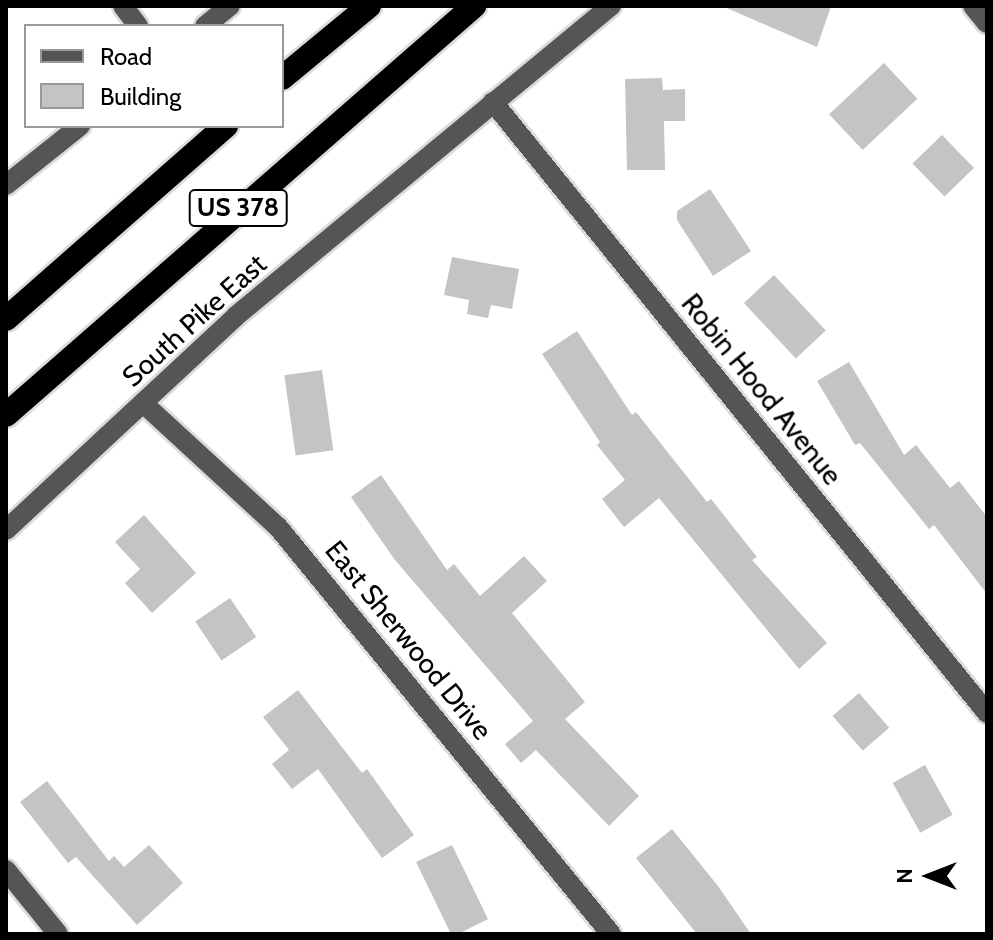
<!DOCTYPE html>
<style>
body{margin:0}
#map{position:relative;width:993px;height:940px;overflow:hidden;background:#fff;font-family:Cabin,sans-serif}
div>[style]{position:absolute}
.building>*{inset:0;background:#c4c4c4;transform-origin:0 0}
.roads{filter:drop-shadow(2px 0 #dbdbdb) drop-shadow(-2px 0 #dbdbdb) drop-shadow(0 2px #dbdbdb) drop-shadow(0 -2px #dbdbdb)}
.minor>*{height:20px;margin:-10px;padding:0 10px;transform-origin:10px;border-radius:10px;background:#555}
.highway>*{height:24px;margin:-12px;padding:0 12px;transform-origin:12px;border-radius:12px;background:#000}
span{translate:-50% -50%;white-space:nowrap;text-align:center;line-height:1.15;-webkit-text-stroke:6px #fff;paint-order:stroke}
.shield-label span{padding:2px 6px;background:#fff;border:2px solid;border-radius:6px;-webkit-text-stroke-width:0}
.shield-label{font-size:26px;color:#000;font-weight:700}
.street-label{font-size:28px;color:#000}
.frame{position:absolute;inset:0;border:8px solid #000;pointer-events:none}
.legend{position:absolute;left:24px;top:24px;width:260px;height:104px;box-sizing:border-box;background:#fff;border:2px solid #999;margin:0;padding:10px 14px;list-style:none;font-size:24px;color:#000}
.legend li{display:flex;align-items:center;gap:16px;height:40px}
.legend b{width:40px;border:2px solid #999}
.north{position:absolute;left:889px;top:836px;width:80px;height:80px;-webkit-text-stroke:6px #fff;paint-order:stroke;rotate:270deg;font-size:22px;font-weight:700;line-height:32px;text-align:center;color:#000}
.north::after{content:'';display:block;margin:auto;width:28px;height:36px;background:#000;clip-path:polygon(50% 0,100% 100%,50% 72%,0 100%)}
</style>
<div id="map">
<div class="building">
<div style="clip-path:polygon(722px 6px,831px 6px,817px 47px)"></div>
<div style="left:884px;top:63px;width:49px;height:75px;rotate:47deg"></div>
<div style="clip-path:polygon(662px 78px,663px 90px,685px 89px,685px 121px,664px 121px,665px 170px,627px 170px,625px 79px)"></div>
<div style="left:942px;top:135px;width:46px;height:41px;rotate:46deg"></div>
<div style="clip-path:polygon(710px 189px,751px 251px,713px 276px,677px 220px,677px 211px)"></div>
<div style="clip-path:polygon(452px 257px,519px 269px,512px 309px,491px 305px,488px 318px,467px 314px,469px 300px,444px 295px)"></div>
<div style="left:774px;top:275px;width:76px;height:41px;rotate:47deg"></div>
<div style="clip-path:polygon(577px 331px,632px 415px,636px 412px,707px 502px,711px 499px,757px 557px,752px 560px,827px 643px,799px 669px,659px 498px,624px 527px,602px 499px,625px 480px,597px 445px,600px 442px,542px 354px)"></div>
<div style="clip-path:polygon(849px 362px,904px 455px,916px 445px,950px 488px,959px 481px,987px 517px,987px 594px,934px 525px,929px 529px,860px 443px,855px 445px,817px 381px)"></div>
<div style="left:322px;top:370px;width:81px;height:38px;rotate:82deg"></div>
<div style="clip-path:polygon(381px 475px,447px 570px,454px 564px,480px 596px,524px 556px,547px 581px,512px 613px,585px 702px,565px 719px,639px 796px,609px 826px,536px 750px,521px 763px,505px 744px,533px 721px,395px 560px,351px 497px)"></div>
<div style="clip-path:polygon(144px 515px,196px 573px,152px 613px,125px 583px,140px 569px,115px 542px)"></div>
<div style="left:230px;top:598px;width:47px;height:42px;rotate:56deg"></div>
<div style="clip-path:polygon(298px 690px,362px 773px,367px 769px,414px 835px,382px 858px,318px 769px,292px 789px,272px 764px,289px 750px,263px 717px)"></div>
<div style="left:859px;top:693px;width:46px;height:35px;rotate:49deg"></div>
<div style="left:925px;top:765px;width:57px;height:37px;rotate:61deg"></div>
<div style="clip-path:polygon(47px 781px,109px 861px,114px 856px,124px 867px,149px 845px,183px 883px,137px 925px,76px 857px,68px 863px,20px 802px)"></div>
<div style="clip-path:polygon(672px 829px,718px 886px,751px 934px,697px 934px,636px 858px)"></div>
<div style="clip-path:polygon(452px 845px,488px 919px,458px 934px,451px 934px,416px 862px)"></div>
</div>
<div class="roads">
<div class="minor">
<div style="left:123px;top:6px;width:25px;rotate:53deg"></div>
<div style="left:973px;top:6px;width:22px;rotate:51deg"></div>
<div style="left:205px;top:26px;width:32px;rotate:-39deg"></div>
<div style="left:493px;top:102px;width:786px;rotate:51.04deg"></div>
<div style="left:6px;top:185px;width:95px;rotate:-38.6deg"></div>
<div style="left:143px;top:403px;width:183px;rotate:42.6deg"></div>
<div style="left:278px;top:527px;width:526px;rotate:50.71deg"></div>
<div style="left:6px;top:530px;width:314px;rotate:-42.9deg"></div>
<div style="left:236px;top:316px;width:487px;rotate:-39.6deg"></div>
<div style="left:6px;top:870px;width:82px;rotate:50.9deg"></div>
</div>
<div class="highway">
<div style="left:282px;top:78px;width:113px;rotate:-39.6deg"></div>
<div style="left:6px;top:319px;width:293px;rotate:-41.3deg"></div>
<div style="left:6px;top:415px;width:622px;rotate:-41.15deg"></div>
</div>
</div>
<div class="shield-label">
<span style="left:238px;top:208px">US 378</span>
</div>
<div class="street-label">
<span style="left:194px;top:320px;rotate:-42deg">South Pike East</span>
<span style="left:762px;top:389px;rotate:51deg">Robin Hood Avenue</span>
<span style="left:409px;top:640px;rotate:51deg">East Sherwood Drive</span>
</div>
<div class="frame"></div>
<ul class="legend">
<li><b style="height:10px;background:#555"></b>Road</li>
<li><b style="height:22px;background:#c4c4c4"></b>Building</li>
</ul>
<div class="north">N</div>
</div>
